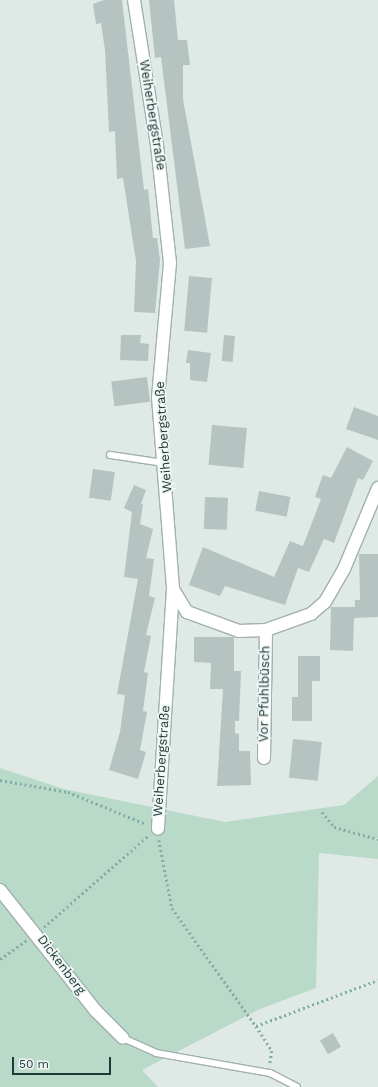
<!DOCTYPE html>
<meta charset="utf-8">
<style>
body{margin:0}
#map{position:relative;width:378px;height:1087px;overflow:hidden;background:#dfeae7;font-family:"Work Sans",sans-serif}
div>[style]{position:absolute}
.green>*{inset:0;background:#b9dac9}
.building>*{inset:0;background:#b5c4c1;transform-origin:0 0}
.path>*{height:2.5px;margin-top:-1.25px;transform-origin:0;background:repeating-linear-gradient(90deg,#81aca8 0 2px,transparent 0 5px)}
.roads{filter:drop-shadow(1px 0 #a2b1af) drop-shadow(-1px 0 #a2b1af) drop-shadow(0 1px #a2b1af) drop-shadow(0 -1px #a2b1af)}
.service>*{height:6px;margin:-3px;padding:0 3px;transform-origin:3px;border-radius:3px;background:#fff}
.minor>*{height:12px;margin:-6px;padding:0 6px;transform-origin:6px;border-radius:6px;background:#fff}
span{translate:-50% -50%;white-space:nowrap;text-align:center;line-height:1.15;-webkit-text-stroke:3.5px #eff7f5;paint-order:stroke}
.street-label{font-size:13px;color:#213938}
.scale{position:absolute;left:12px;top:1057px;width:99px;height:18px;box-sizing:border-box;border:2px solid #213938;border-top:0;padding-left:5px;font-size:12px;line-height:14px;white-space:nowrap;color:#213938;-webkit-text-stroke:3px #eff7f5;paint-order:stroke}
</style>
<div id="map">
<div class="green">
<div style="clip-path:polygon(0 768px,64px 789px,225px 822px,344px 805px,378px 776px,378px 859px,319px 853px,316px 988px,260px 1009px,142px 1070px,158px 1087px,0 1087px)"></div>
</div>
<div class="building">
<div style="clip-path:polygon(104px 0,122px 0,144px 190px,148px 189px,153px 238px,157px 238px,160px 260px,155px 313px,134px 312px,136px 261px,123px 178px,117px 179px,115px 131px,109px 132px,105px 50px,101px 23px,96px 24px,93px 4px)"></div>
<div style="clip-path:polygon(149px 0,174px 0,178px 40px,187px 40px,190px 65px,183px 65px,183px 99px,210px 246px,185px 249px,161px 57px,155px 58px)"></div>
<div style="left:189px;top:276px;width:23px;height:55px;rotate:5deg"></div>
<div style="clip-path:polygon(121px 335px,141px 335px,140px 343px,149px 344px,148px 361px,120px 360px)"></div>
<div style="left:224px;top:335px;width:11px;height:26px;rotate:5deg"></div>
<div style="clip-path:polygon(188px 350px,211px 353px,207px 382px,190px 380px,190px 363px,186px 363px)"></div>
<div style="left:147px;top:377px;width:25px;height:36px;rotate:83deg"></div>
<div style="clip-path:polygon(354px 407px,378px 416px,378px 440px,346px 429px)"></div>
<div style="left:212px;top:425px;width:35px;height:40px;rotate:5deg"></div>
<div style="clip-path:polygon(347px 447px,373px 461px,363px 480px,358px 478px,334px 543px,324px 539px,309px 572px,298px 568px,285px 605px,225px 586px,220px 596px,189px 585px,203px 547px,274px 577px,290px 541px,303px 546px,321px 499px,315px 497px,323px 475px,331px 478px)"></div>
<div style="left:93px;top:469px;width:22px;height:29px;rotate:8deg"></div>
<div style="clip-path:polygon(134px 485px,146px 490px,141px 504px,143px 504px,140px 524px,153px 529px,146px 558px,154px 559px,149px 596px,155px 598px,146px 635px,151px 636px,144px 672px,148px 673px,143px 711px,147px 712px,140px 750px,146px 752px,138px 779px,109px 770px,120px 732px,125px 695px,117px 694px,138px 579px,124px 577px,132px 512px,124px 508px)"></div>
<div style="left:259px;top:491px;width:32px;height:20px;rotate:11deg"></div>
<div style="left:205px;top:497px;width:23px;height:32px;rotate:2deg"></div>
<div style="clip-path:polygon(359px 554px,378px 554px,378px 617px,354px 618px,353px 651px,330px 650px,331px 607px,355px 607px,355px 600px,360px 600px)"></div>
<div style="clip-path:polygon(194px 637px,234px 637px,234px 671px,241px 671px,239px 721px,235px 721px,235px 733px,239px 734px,239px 751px,250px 751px,251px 785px,217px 786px,223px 689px,210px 689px,211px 663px,194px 662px)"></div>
<div style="clip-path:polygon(298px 656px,320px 656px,320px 681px,312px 681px,312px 721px,292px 721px,292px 697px,298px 697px)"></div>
<div style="left:293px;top:739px;width:29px;height:39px;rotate:6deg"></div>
<div style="left:333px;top:1033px;width:16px;height:15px;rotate:60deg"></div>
</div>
<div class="path">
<div style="left:0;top:780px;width:69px;rotate:10deg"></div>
<div style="left:68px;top:792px;width:84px;rotate:22.3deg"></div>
<div style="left:322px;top:812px;width:19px;rotate:51deg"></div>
<div style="left:334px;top:827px;width:46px;rotate:15.3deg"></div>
<div style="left:159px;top:840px;width:69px;rotate:79.2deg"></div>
<div style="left:172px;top:908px;width:145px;rotate:54.6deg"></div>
<div style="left:256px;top:1026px;width:30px;rotate:57deg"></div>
<div style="left:272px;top:1051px;width:13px;rotate:99deg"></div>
<div style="left:44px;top:927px;width:140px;rotate:-41.2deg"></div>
<div style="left:0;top:959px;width:32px;rotate:-35deg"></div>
<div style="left:256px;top:1026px;width:130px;rotate:-20.7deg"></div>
</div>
<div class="roads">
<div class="service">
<div style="left:110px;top:455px;width:55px;rotate:8.4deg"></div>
<div style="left:123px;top:1038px;width:36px;rotate:24deg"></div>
<div style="left:156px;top:1053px;width:116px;rotate:10deg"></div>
<div style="left:270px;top:1073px;width:30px;rotate:27deg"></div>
</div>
<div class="minor">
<div style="left:134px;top:0;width:147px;rotate:81deg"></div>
<div style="left:157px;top:145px;width:119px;rotate:83.7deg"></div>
<div style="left:170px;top:263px;width:135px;rotate:95.1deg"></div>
<div style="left:158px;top:397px;width:193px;rotate:85.5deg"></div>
<div style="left:173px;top:589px;width:240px;rotate:93.6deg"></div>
<div style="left:173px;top:589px;width:27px;rotate:59deg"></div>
<div style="left:187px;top:612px;width:55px;rotate:20.1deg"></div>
<div style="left:239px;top:631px;width:27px;rotate:-2deg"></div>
<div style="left:266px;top:630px;width:48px;rotate:-19.6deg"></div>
<div style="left:311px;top:614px;width:18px;rotate:-41deg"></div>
<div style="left:325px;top:602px;width:38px;rotate:-60deg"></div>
<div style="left:344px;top:569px;width:88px;rotate:-67.2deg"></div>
<div style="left:264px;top:758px;width:128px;rotate:-89.1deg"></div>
<div style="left:0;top:890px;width:154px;rotate:51.6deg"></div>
<div style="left:96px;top:1011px;width:38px;rotate:45deg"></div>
</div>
</div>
<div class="street-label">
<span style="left:152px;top:115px;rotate:81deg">Weiherbergstraße</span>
<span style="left:164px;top:437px;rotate:-94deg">Weiherbergstraße</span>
<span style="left:265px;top:694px;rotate:-89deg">Vor Pfuhlbüsch</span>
<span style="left:162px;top:761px;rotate:-86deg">Weiherbergstraße</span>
<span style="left:61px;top:965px;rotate:53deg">Dickenberg</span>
</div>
<div class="scale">50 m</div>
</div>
